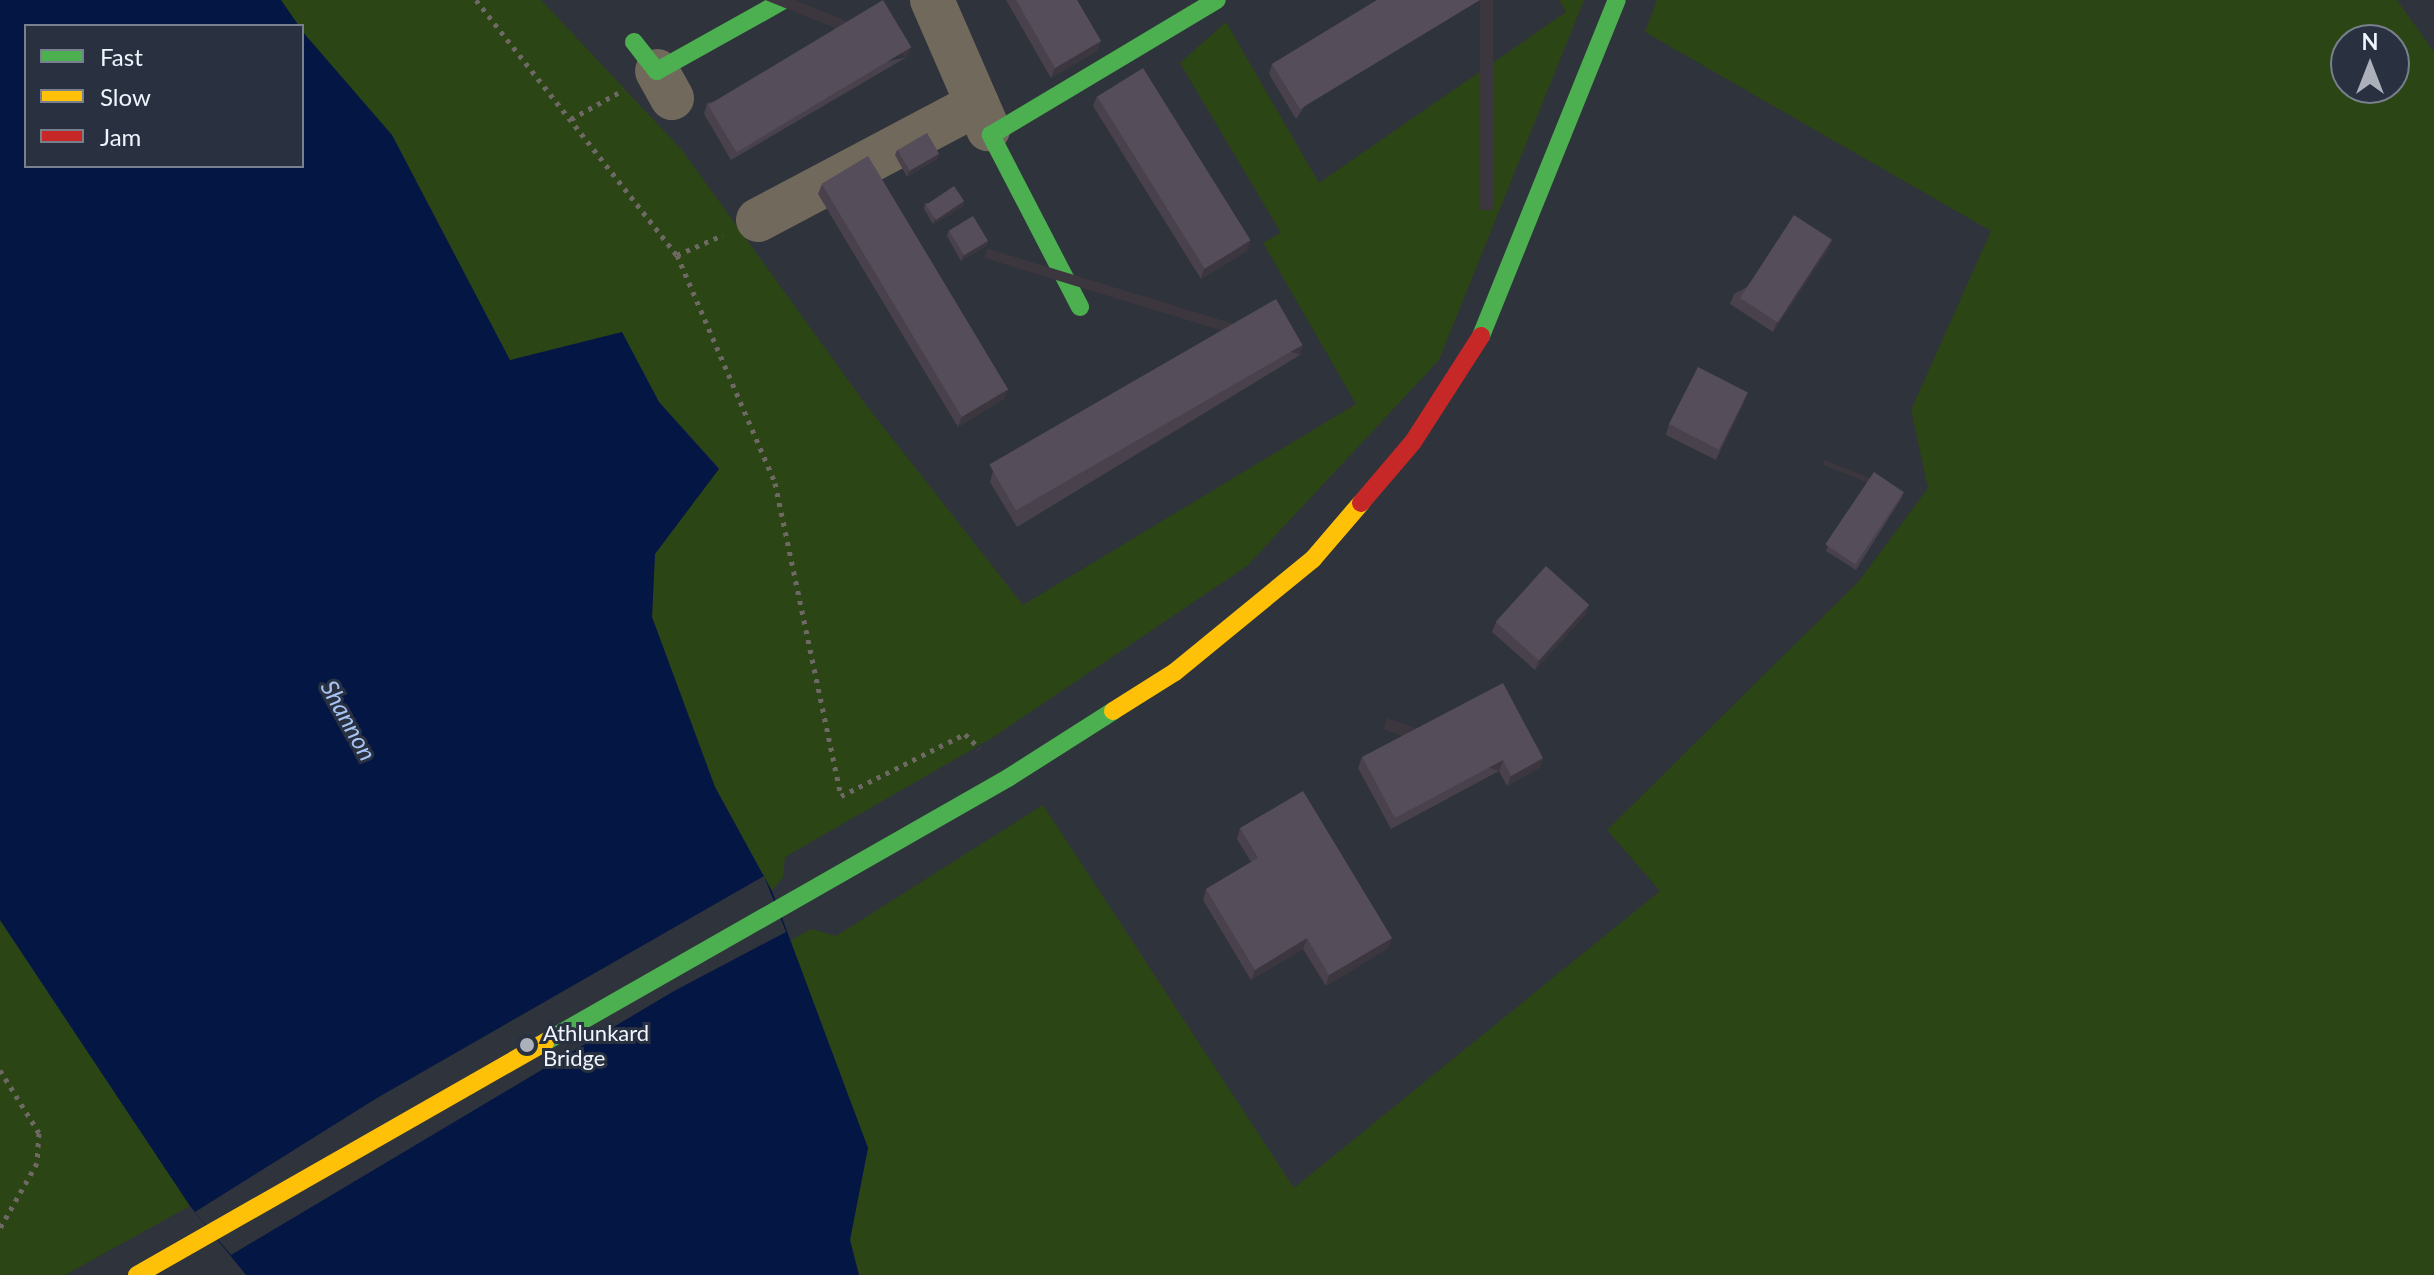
<!DOCTYPE html>
<style>
body{margin:0}
#map{position:relative;width:2434px;height:1275px;overflow:hidden;background:#2f333b;font-family:Lato,sans-serif}
div>[style]{position:absolute}
.green>*{inset:0;background:#2c4514}
.water>*{inset:0;background:#041744}
.pier>*{inset:0;background:#2f333b}
.path>*{height:5px;margin-top:-2.5px;transform-origin:0;background:repeating-linear-gradient(90deg,#6e6965 0 4px,transparent 0 10px)}
.street>*{height:44px;margin:-22px;padding:0 22px;transform-origin:22px;border-radius:22px;background:#72695d}
.fast>*{height:18px;margin:-9px;padding:0 9px;transform-origin:9px;border-radius:9px;background:#4caf50}
.slow>*{height:18px;margin:-9px;padding:0 9px;transform-origin:9px;border-radius:9px;background:#ffc107}
.jam>*{height:18px;margin:-9px;padding:0 9px;transform-origin:9px;border-radius:9px;background:#c62828}
.wall>*{inset:0;background:#49424d}
.shaded-wall>*{inset:0;background:#3c363f;transform-origin:0 0}
.building>*{inset:0;background:#554d5a;transform-origin:0 0}
.dots>*{width:22px;height:22px;translate:-50% -50%;box-sizing:border-box;border:4px solid #293141;border-radius:50%}
span{translate:-50% -50%;white-space:nowrap;text-align:center;line-height:1.15;-webkit-text-stroke:6px #293141;paint-order:stroke}
.poi-label{font-size:22px;color:#eff4fe}
.left{translate:0 -50%;text-align:left}
.water-label{font-size:24px;color:#a6c3f4;font-style:italic}
.legend{position:absolute;left:24px;top:24px;width:280px;height:144px;box-sizing:border-box;background:#293141;border:2px solid #787f8d;margin:0;padding:10px 14px;list-style:none;font-size:24px;color:#eff4fe}
.legend li{display:flex;align-items:center;gap:16px;height:40px}
.legend b{width:40px;border:2px solid #787f8d}
.north{position:absolute;left:2330px;top:24px;width:80px;height:80px;box-sizing:border-box;background:#293141;border:2px solid #787f8d;border-radius:50%;rotate:0deg;font-size:22px;font-weight:700;line-height:32px;text-align:center;color:#eff4fe}
.north::after{content:'';display:block;margin:auto;width:28px;height:36px;background:#acb0ba;clip-path:polygon(50% 0,100% 100%,50% 72%,0 100%)}
</style>
<div id="map">
<div class="green">
<div style="clip-path:polygon(281px 0,541px 0,682px 150px,866px 405px,1023px 605px,1356px 404px,1263px 243px,1281px 233px,1180px 63px,1226px 22px,1319px 183px,1566px 12px,1559px 0,1584px 0,1439px 360px,1247px 566px,992px 738px,785px 857px,783px 877px,772px 891px,715px 787px,652px 617px,655px 554px,719px 468px,659px 402px,622px 332px,510px 361px,392px 135px,321px 59px)"></div>
<div style="clip-path:polygon(evenodd,1657px 0,2397px 0,2434px 52px,2434px 1275px,859px 1275px,850px 1240px,868px 1148px,789px 941px,811px 929px,836px 936px,1043px 805px,1294px 1188px,1660px 891px,1607px 830px,1859px 581px,1928px 488px,1911px 410px,1991px 231px,1645px 32px,1657px 0,2346px 40px,2394px 40px,2394px 88px,2346px 88px,2346px 40px)"></div>
<div style="clip-path:polygon(0 920px,190px 1206px,65px 1275px,0 1275px)"></div>
</div>
<div class="water">
<div style="clip-path:polygon(0 0,281px 0,299px 26px,26px 26px,26px 166px,302px 166px,302px 31px,392px 135px,510px 360px,622px 332px,659px 402px,719px 469px,655px 554px,652px 617px,715px 787px,772px 891px,868px 1148px,850px 1240px,859px 1275px,246px 1275px,190px 1206px,0 920px)"></div>
</div>
<div class="pier">
<div style="clip-path:polygon(764px 876px,786px 932px,674px 991px,231px 1255px,195px 1212px,377px 1098px)"></div>
</div>
<div class="path">
<div style="left:476px;top:0;width:325px;rotate:51.8deg"></div>
<div style="left:677px;top:255px;width:248px;rotate:66.7deg"></div>
<div style="left:775px;top:483px;width:320px;rotate:78.1deg"></div>
<div style="left:841px;top:796px;width:139px;rotate:-26.6deg"></div>
<div style="left:965px;top:734px;width:20px;rotate:45deg"></div>
<div style="left:571px;top:119px;width:60px;rotate:-29.1deg"></div>
<div style="left:677px;top:255px;width:50px;rotate:-23.5deg"></div>
<div style="left:0;top:1070px;width:74px;rotate:58.2deg"></div>
<div style="left:39px;top:1133px;width:30px;rotate:94deg"></div>
<div style="left:37px;top:1163px;width:75px;rotate:119.6deg"></div>
</div>
<div class="street">
<div style="left:932px;top:0;width:141px;rotate:66.5deg"></div>
<div style="left:657px;top:71px;width:31px;rotate:61deg"></div>
<div style="left:758px;top:220px;width:248px;rotate:-27.9deg"></div>
</div>
<div class="fast">
<div style="left:634px;top:42px;width:37px;rotate:52deg"></div>
<div style="left:657px;top:71px;width:145px;rotate:-29.2deg"></div>
<div style="left:1080px;top:307px;width:194px;rotate:-117.4deg"></div>
<div style="left:991px;top:135px;width:263px;rotate:-30.9deg"></div>
<div style="left:1481px;top:336px;width:362px;rotate:-68deg"></div>
<div style="left:545px;top:1042px;width:533px;rotate:-29.69deg"></div>
<div style="left:1008px;top:778px;width:125px;rotate:-32.5deg"></div>
</div>
<div class="slow">
<div style="left:1113px;top:711px;width:73px;rotate:-32.2deg"></div>
<div style="left:1175px;top:672px;width:178px;rotate:-39.3deg"></div>
<div style="left:1313px;top:559px;width:74px;rotate:-49.4deg"></div>
<div style="left:137px;top:1275px;width:470px;rotate:-29.7deg"></div>
</div>
<div class="jam">
<div style="left:1361px;top:503px;width:80px;rotate:-49.6deg"></div>
<div style="left:1413px;top:442px;width:126px;rotate:-57.3deg"></div>
</div>
<div class="wall">
<div style="clip-path:polygon(1006px 0,1077px 0,1101px 41px,1097px 51px,1051px 78px)"></div>
<div style="clip-path:polygon(1377px 0,1296px 119px,1269px 74px,1272px 64px)"></div>
<div style="clip-path:polygon(907px 57px,731px 160px,704px 114px,707px 103px)"></div>
<div style="clip-path:polygon(1097px 96px,1247px 251px,1201px 279px,1093px 106px)"></div>
<div style="clip-path:polygon(897px 150px,939px 154px,937px 159px,907px 177px,895px 155px)"></div>
<div style="clip-path:polygon(822px 184px,1008px 389px,1004px 399px,958px 427px,818px 194px)"></div>
<div style="clip-path:polygon(964px 202px,962px 207px,933px 224px,924px 209px,925px 203px)"></div>
<div style="clip-path:polygon(949px 230px,988px 241px,986px 246px,961px 261px,947px 236px)"></div>
<div style="clip-path:polygon(1832px 240px,1828px 250px,1773px 332px,1730px 304px,1734px 294px)"></div>
<div style="clip-path:polygon(1303px 345px,1300px 355px,1017px 527px,990px 482px,993px 471px)"></div>
<div style="clip-path:polygon(1744px 402px,1716px 460px,1666px 435px,1669px 424px)"></div>
<div style="clip-path:polygon(1904px 492px,1902px 497px,1856px 570px,1826px 551px,1828px 546px)"></div>
<div style="clip-path:polygon(1589px 605px,1585px 615px,1535px 670px,1492px 632px,1496px 622px)"></div>
<div style="clip-path:polygon(1362px 757px,1543px 758px,1539px 768px,1507px 786px,1499px 771px,1391px 829px,1358px 768px)"></div>
<div style="clip-path:polygon(1240px 828px,1392px 938px,1388px 948px,1326px 986px,1303px 949px,1251px 980px,1203px 900px,1206px 889px,1251px 862px,1237px 839px)"></div>
</div>
<div class="shaded-wall">
<div style="left:1480px;top:0;width:13px;height:210px"></div>
<div style="clip-path:polygon(1101px 41px,1097px 51px,1051px 78px,1055px 68px)"></div>
<div style="left:911px;top:47px;width:11px;height:204px;rotate:112deg"></div>
<div style="clip-path:polygon(939px 154px,937px 159px,907px 177px,909px 171px)"></div>
<div style="clip-path:polygon(964px 201px,962px 207px,933px 224px,935px 218px)"></div>
<div style="clip-path:polygon(1251px 240px,1247px 251px,1201px 279px,1204px 269px)"></div>
<div style="clip-path:polygon(1832px 240px,1828px 250px,1773px 332px,1777px 322px)"></div>
<div style="clip-path:polygon(988px 241px,986px 246px,961px 261px,963px 256px)"></div>
<div style="left:1303px;top:345px;width:10px;height:330px;rotate:107deg"></div>
<div style="clip-path:polygon(1008px 389px,1004px 399px,958px 427px,962px 416px)"></div>
<div style="clip-path:polygon(1748px 392px,1744px 402px,1716px 460px,1720px 450px)"></div>
<div style="left:1904px;top:492px;width:5px;height:86px;rotate:112deg"></div>
<div style="clip-path:polygon(1589px 605px,1585px 615px,1535px 670px,1539px 660px)"></div>
<div style="clip-path:polygon(1543px 758px,1539px 768px,1507px 786px,1511px 776px)"></div>
<div style="left:1503px;top:760px;width:12px;height:123px;rotate:110deg"></div>
<div style="clip-path:polygon(1307px 938px,1303px 949px,1251px 980px,1255px 970px)"></div>
<div style="clip-path:polygon(1392px 938px,1388px 948px,1326px 986px,1329px 975px)"></div>
</div>
<div class="building">
<div style="left:883px;top:0;width:55px;height:204px;rotate:59deg"></div>
<div style="clip-path:polygon(1016px 0,1077px 0,1101px 41px,1055px 68px)"></div>
<div style="clip-path:polygon(1377px 0,1480px 0,1300px 109px,1272px 64px)"></div>
<div style="left:1143px;top:68px;width:203px;height:54px;rotate:58deg"></div>
<div style="left:927px;top:133px;width:24px;height:34px;rotate:60deg"></div>
<div style="left:868px;top:156px;width:272px;height:54px;rotate:59deg"></div>
<div style="left:954px;top:186px;width:18px;height:34px;rotate:56deg"></div>
<div style="left:1794px;top:215px;width:45px;height:99px;rotate:33deg"></div>
<div style="left:973px;top:216px;width:29px;height:28px;rotate:59deg"></div>
<div style="left:1276px;top:299px;width:53px;height:331px;rotate:60deg"></div>
<div style="left:1698px;top:367px;width:56px;height:64px;rotate:27deg"></div>
<div style="left:1874px;top:472px;width:36px;height:87px;rotate:34deg"></div>
<div style="left:1546px;top:566px;width:58px;height:75px;rotate:42deg"></div>
<div style="clip-path:polygon(1503px 683px,1543px 758px,1511px 776px,1503px 760px,1395px 818px,1362px 757px)"></div>
<div style="clip-path:polygon(1303px 791px,1392px 938px,1329px 975px,1307px 938px,1255px 970px,1206px 889px,1258px 858px,1240px 828px)"></div>
</div>
<div class="dots">
<div style="left:527px;top:1045px;background:#acb0ba"></div>
</div>
<div class="poi-label">
<span class="left" style="left:543px;top:1045px">Athlunkard<br>Bridge</span>
</div>
<div class="water-label">
<span style="left:349px;top:720px;rotate:61deg">Shannon</span>
</div>
<ul class="legend">
<li><b style="height:10px;background:#4caf50"></b>Fast</li>
<li><b style="height:10px;background:#ffc107"></b>Slow</li>
<li><b style="height:10px;background:#c62828"></b>Jam</li>
</ul>
<div class="north">N</div>
</div>
